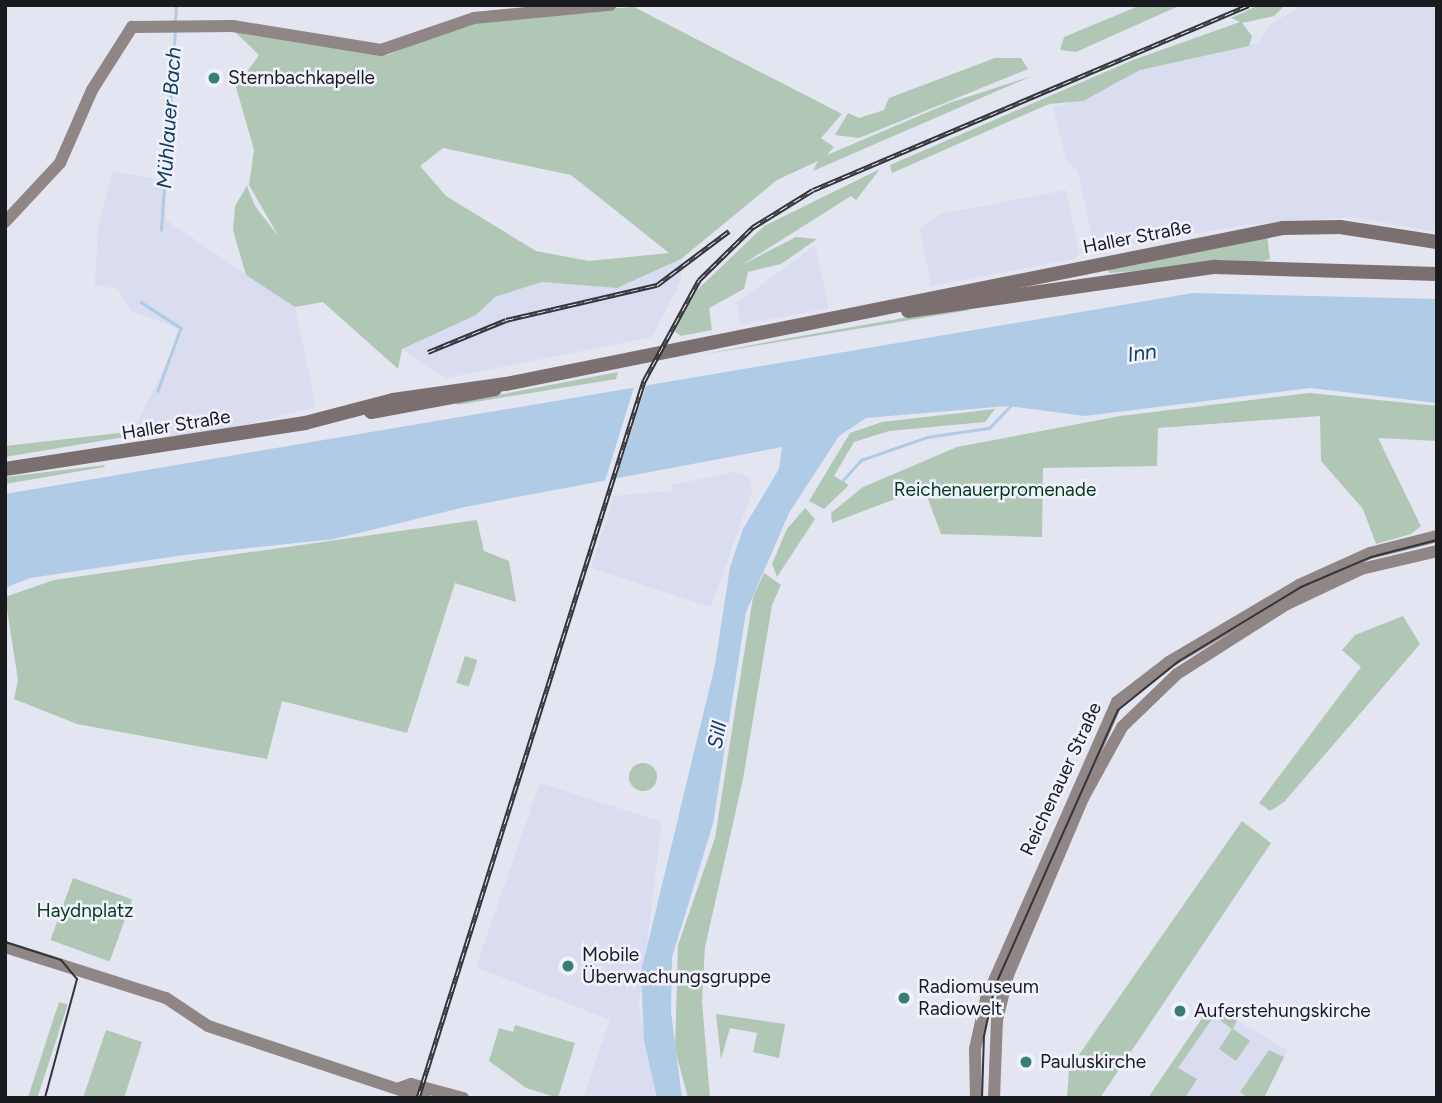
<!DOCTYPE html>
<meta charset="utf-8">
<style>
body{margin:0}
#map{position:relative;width:1442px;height:1103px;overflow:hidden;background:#e3e5f1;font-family:Figtree,sans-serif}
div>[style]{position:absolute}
.built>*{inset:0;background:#dadcf0}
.green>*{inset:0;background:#b1c7b6;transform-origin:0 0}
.round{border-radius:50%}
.water>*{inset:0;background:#b0cbe5}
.pier>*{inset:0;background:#e3e5f1}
.stream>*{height:2.5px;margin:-1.25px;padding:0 1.25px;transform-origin:1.25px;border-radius:1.25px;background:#b0cbe5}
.secondary>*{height:12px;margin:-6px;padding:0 6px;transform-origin:6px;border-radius:6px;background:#8f8685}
.primary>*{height:14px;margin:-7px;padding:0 7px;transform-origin:7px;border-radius:7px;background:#7b6f6f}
.tram>*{height:2px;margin:-1px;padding:0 1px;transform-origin:1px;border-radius:1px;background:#34353a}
.rail>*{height:5px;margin-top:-2.5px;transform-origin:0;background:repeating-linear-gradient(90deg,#f1f2fe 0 8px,#34353a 0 16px);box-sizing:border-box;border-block:2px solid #34353a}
.dots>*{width:19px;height:19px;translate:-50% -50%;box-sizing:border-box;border:4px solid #f1f2fe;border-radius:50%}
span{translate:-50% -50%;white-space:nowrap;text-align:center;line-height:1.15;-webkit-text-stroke:5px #f1f2fe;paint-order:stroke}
.poi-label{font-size:19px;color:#1a1b1f}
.left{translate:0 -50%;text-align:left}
.street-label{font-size:19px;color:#1a1b1f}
.park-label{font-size:19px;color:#01391a}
.water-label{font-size:21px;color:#113d60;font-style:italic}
.frame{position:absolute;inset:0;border:7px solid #1a1b1f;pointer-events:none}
</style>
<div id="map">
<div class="built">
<div style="clip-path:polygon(1302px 5px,1437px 5px,1437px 232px,1352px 217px,1243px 225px,1095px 251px,1078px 172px,1066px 159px,1053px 107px,1090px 97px,1140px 70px,1258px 43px,1271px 24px)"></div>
<div style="clip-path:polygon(113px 171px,161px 180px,166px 220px,295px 307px,316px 407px,188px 439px,134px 429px,183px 330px,131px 311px,118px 289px,95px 285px,98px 228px)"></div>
<div style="clip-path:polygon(1066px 190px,1079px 253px,1074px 259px,931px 286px,920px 228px,940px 214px)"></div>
<div style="clip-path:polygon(815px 245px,829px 308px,741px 325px,737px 303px)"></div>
<div style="clip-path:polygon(681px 259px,681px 281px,652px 337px,446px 378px,402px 349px,476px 315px,495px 297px,542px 282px,617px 288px)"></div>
<div style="clip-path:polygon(734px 472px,750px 477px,752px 491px,711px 607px,591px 568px,614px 496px,671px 491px,671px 485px)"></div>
<div style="clip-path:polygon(540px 783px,662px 822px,639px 1007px,657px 1098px,583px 1098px,610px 1020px,476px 967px)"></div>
<div style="clip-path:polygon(1211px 1005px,1287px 1050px,1264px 1098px,1148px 1098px)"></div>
</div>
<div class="green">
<div style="clip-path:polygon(1141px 5px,1181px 5px,1076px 52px,1060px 50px,1064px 37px)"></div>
<div style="clip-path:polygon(1259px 5px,1285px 5px,1274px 16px,1242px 23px,1252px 36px,1249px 46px,1140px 70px,1083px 101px,1049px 104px,892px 173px,890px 165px,1133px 60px,1240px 22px,1231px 18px)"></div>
<div style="clip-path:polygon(evenodd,634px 7px,842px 114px,821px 138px,834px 147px,827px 155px,949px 103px,1032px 76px,813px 171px,818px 161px,777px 180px,681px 259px,617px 288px,542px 282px,495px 297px,476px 315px,402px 349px,398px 369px,323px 302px,295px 307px,246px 275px,233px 230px,235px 206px,247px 186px,255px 206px,279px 237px,249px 185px,254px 150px,236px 87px,259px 55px,234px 31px,388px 55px,474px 18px,634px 7px,443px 148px,571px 175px,669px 253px,589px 261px,536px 251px,446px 196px,420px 166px,443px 148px)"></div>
<div style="clip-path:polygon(995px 58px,1021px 58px,1028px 69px,859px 138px,835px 135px,848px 113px,859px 118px,884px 110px,889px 98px)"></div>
<div style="clip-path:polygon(880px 169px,856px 200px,851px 196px,740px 266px,796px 237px,817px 239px,781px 264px,748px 272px,744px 289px,709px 308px,712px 330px,681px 336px,674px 331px,697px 290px,764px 226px)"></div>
<div style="clip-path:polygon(1267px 235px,1270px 259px,1260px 262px,1109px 273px,1108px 267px)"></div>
<div style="clip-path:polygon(960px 308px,970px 310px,700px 355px,784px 339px)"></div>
<div style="clip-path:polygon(618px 372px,616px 379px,457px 405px,456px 403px)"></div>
<div style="clip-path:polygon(1310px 393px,1437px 406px,1437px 441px,1378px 438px,1421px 526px,1411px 534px,1376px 544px,1363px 509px,1321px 461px,1320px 416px,1158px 428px,1157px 466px,1043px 468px,1042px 537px,941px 534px,924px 488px,832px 523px,831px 513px,863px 487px,957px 447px,1120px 416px)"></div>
<div style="clip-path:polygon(995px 409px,985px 422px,889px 431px,854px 442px,834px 476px,849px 485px,824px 509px,809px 501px,850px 433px,882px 422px)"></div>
<div style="clip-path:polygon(119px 433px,124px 437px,5px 457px,5px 446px)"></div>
<div style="clip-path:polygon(105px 465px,104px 467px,5px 484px,5px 477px)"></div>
<div style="clip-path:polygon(805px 508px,815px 519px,777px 577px,772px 564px,787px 529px)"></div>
<div style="clip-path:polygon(477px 520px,484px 551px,509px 561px,516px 602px,455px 583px,407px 733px,282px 701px,267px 759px,77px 724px,14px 699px,18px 680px,5px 597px,54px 580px)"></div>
<div style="clip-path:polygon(764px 573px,781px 585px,772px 605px,743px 779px,705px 947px,702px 1001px,710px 1098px,688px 1098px,675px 1049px,678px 945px,715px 838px,753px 597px)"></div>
<div style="clip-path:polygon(1403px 616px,1420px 644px,1284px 802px,1270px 811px,1259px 803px,1361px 667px,1342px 650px,1355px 635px)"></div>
<div style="left:465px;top:656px;width:13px;height:28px;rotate:18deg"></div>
<div class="round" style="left:629px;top:763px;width:28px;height:28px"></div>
<div style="clip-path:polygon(1242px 821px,1271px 843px,1100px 1098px,1067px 1098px,1069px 1069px)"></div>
<div style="left:73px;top:878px;width:63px;height:66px;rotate:20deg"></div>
<div style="left:59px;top:1002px;width:9px;height:100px;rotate:18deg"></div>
<div style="clip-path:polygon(1211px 1005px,1237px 1020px,1233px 1029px,1250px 1041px,1236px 1061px,1219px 1049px,1232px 1029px,1214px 1016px,1178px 1068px,1197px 1079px,1185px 1098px,1148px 1098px)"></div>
<div style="clip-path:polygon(716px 1014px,785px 1024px,779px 1058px,753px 1052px,757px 1033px,730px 1028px,721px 1059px)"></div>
<div style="clip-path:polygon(515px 1025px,575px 1043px,558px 1098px,526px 1088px,489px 1061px,499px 1028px,513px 1032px)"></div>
<div style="clip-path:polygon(106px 1030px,142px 1042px,124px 1098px,83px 1098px)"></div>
<div style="clip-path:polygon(1269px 1050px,1284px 1057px,1264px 1098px,1248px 1098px,1240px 1092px)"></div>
</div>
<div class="water">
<div style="clip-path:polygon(1193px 293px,1437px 299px,1437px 403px,1310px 388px,1085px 416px,1008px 406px,866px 418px,839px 436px,789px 513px,746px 612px,713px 824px,672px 957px,671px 1012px,682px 1098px,657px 1098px,644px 1040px,641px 972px,715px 665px,730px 567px,743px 529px,779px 469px,782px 447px,465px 507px,334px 539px,184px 555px,30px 578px,5px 588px,5px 494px)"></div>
</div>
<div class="pier">
<div style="clip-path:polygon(647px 382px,616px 479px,605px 481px,635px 384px)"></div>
</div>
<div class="stream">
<div style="left:175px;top:23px;width:18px;rotate:-87deg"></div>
<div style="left:161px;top:230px;width:200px;rotate:-86deg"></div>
<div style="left:141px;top:302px;width:48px;rotate:33deg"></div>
<div style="left:181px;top:328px;width:67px;rotate:110.1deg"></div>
<div style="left:843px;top:480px;width:27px;rotate:-48deg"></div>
<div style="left:861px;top:460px;width:70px;rotate:-19.2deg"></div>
<div style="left:927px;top:437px;width:63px;rotate:-8.3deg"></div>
<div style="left:989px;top:428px;width:30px;rotate:-46deg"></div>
</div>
<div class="secondary">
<div style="left:5px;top:222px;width:81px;rotate:-47deg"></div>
<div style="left:60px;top:163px;width:80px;rotate:-66.3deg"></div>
<div style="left:92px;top:90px;width:75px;rotate:-57.6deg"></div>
<div style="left:132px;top:27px;width:101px;rotate:-0.6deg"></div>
<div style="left:233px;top:26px;width:150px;rotate:9.2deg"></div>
<div style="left:381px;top:50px;width:98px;rotate:-19deg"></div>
<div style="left:474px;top:18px;width:137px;rotate:-5.5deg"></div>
<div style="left:5px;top:947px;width:169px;rotate:17.6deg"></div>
<div style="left:166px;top:998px;width:50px;rotate:33.7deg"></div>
<div style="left:208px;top:1026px;width:228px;rotate:18.4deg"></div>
<div style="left:400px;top:1088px;width:12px;rotate:-20deg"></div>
<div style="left:411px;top:1084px;width:54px;rotate:15.1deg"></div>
<div style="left:976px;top:1098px;width:49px;rotate:-91.2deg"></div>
<div style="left:975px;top:1049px;width:51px;rotate:-77.6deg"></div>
<div style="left:986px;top:999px;width:325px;rotate:-66.2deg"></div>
<div style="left:1117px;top:702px;width:66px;rotate:-37.6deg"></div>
<div style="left:1169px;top:662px;width:151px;rotate:-30.6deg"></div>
<div style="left:1299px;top:585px;width:78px;rotate:-24.3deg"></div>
<div style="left:1370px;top:553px;width:69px;rotate:-14.2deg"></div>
<div style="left:994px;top:1098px;width:78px;rotate:-87.8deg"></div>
<div style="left:997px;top:1020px;width:46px;rotate:-76.3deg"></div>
<div style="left:1008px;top:975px;width:192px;rotate:-67deg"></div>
<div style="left:1083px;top:798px;width:81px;rotate:-61.2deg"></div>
<div style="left:1122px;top:727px;width:76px;rotate:-43.9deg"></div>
<div style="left:1177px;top:674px;width:130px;rotate:-32.5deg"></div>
<div style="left:1287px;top:604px;width:82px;rotate:-25.3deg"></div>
<div style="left:1361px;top:569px;width:78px;rotate:-13.3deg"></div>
</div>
<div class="primary">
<div style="left:908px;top:311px;width:310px;rotate:-8.2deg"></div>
<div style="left:1215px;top:267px;width:222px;rotate:1.8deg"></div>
<div style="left:371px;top:412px;width:126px;rotate:-10.5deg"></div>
<div style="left:5px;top:469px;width:304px;rotate:-8.7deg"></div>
<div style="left:305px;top:423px;width:91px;rotate:-14.6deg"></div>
<div style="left:393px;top:400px;width:114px;rotate:-8.1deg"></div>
<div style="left:506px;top:384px;width:793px;rotate:-11.35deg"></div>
<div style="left:1283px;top:228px;width:57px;rotate:-1deg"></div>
<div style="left:1340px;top:227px;width:98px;rotate:8.8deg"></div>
</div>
<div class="tram">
<div style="left:5px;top:942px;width:59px;rotate:17.8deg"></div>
<div style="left:61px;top:960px;width:25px;rotate:50deg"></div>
<div style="left:77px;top:979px;width:123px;rotate:105.1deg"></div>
<div style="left:982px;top:1098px;width:62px;rotate:-88.2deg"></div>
<div style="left:984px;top:1036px;width:51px;rotate:-77.6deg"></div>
<div style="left:995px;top:986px;width:302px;rotate:-66deg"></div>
<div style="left:1118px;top:710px;width:78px;rotate:-38.8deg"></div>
<div style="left:1179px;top:661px;width:143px;rotate:-31.2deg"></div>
<div style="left:1301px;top:587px;width:76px;rotate:-23.2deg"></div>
<div style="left:1371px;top:557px;width:68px;rotate:-14.4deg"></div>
</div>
<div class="rail">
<div style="left:428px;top:352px;width:84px;rotate:-22.3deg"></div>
<div style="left:506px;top:320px;width:155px;rotate:-13.1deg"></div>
<div style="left:657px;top:285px;width:90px;rotate:-36.9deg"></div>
<div style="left:418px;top:1098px;width:752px;rotate:-72.51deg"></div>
<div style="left:644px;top:381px;width:115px;rotate:-61.4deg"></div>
<div style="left:699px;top:280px;width:76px;rotate:-44.5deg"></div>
<div style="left:753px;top:227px;width:70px;rotate:-31.7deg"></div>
<div style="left:813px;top:190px;width:473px;rotate:-23deg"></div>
</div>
<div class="dots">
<div style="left:214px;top:78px;background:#387e76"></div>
<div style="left:568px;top:966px;background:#387e76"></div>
<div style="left:904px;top:998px;background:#387e76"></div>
<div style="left:1180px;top:1011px;background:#387e76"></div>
<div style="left:1026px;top:1062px;background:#387e76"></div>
</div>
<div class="poi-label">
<span class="left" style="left:228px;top:78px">Sternbachkapelle</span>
<span class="left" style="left:582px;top:966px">Mobile<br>Überwachungsgruppe</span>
<span class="left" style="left:918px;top:998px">Radiomuseum<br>Radiowelt</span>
<span class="left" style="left:1194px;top:1011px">Auferstehungskirche</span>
<span class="left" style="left:1040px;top:1062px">Pauluskirche</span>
</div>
<div class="street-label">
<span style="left:1137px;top:237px;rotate:-11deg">Haller Straße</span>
<span style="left:176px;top:425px;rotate:-9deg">Haller Straße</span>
<span style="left:1061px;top:779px;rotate:-65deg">Reichenauer Straße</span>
</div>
<div class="park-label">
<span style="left:995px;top:490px">Reichenauerpromenade</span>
<span style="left:85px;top:911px">Haydnplatz</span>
</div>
<div class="water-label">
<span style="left:169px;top:118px;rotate:-86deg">Mühlauer Bach</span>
<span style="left:1142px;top:353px;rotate:-8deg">Inn</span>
<span style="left:717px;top:735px;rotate:-79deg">Sill</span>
</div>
<div class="frame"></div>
</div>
